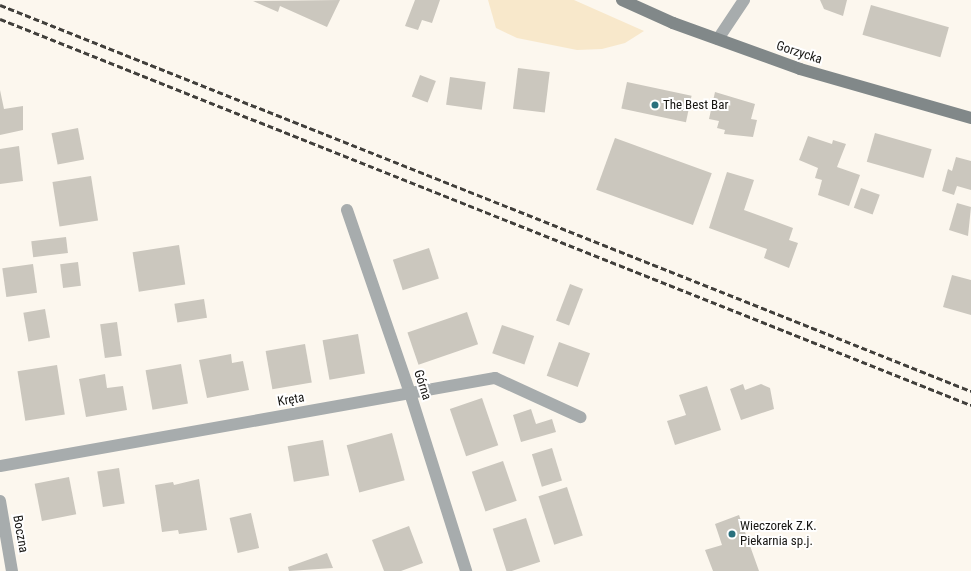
<!DOCTYPE html>
<meta charset="utf-8">
<style>
body{margin:0}
#map{position:relative;width:971px;height:571px;overflow:hidden;background:#fcf7ee;font-family:"Roboto Condensed",sans-serif}
div>[style]{position:absolute}
.green>*{inset:0;background:#f8e8cb}
.building>*{inset:0;background:#cbc7be;transform-origin:0 0}
.street>*{height:12px;margin:-6px;padding:0 6px;transform-origin:6px;border-radius:6px;background:#a7acad}
.secondary>*{height:12px;margin:-6px;padding:0 6px;transform-origin:6px;border-radius:6px;background:#818889}
.rail>*{height:3px;margin-top:-1.5px;transform-origin:0;background:repeating-linear-gradient(90deg,#413f3b 0 6px,transparent 0 9px)}
.dots>*{width:11px;height:11px;translate:-50% -50%;box-sizing:border-box;border:2px solid #fff;border-radius:50%}
span{translate:-50% -50%;white-space:nowrap;text-align:center;line-height:1.15;-webkit-text-stroke:4px #fff;paint-order:stroke}
.street-label{font-size:13px;color:#171613}
.poi-label{font-size:13px;color:#171613}
.left{translate:0 -50%;text-align:left}
</style>
<div id="map">
<div class="green">
<div style="clip-path:polygon(488px 0,574px 0,644px 31px,625px 43px,602px 49px,577px 50px,517px 38px,496px 28px)"></div>
</div>
<div class="building">
<div style="clip-path:polygon(340px 0,327px 27px,280px 6px,278px 12px,253px 1px)"></div>
<div style="clip-path:polygon(415px 0,440px 0,432px 23px,422px 20px,418px 30px,405px 26px)"></div>
<div style="clip-path:polygon(820px 0,847px 0,843px 16px,824px 9px)"></div>
<div style="left:871px;top:5px;width:81px;height:31px;rotate:16deg"></div>
<div style="left:518px;top:68px;width:32px;height:41px;rotate:7deg"></div>
<div style="left:420px;top:75px;width:17px;height:23px;rotate:21deg"></div>
<div style="left:450px;top:77px;width:36px;height:28px;rotate:8deg"></div>
<div style="left:627px;top:82px;width:66px;height:27px;rotate:12deg"></div>
<div style="clip-path:polygon(0 90px,4px 109px,23px 106px,23px 130px,0 135px)"></div>
<div style="clip-path:polygon(715px 92px,755px 104px,751px 119px,757px 120px,753px 137px,724px 134px,725px 130px,717px 128px,719px 121px,709px 119px)"></div>
<div style="left:78px;top:128px;width:32px;height:27px;rotate:79deg"></div>
<div style="left:875px;top:133px;width:59px;height:30px;rotate:16deg"></div>
<div style="clip-path:polygon(808px 136px,832px 144px,833px 140px,846px 144px,837px 167px,860px 175px,849px 206px,818px 195px,822px 180px,815px 178px,818px 168px,799px 160px)"></div>
<div style="left:615px;top:138px;width:103px;height:55px;rotate:20deg"></div>
<div style="clip-path:polygon(19px 146px,23px 181px,0 184px,0 149px)"></div>
<div style="clip-path:polygon(956px 157px,971px 161px,971px 190px,957px 186px,954px 195px,942px 191px,948px 169px,952px 171px)"></div>
<div style="clip-path:polygon(727px 172px,754px 180px,744px 210px,793px 228px,789px 240px,798px 243px,789px 268px,764px 258px,767px 249px,709px 228px)"></div>
<div style="left:91px;top:176px;width:45px;height:39px;rotate:81deg"></div>
<div style="left:861px;top:188px;width:20px;height:21px;rotate:20deg"></div>
<div style="clip-path:polygon(957px 203px,971px 207px,968px 236px,949px 230px)"></div>
<div style="left:66px;top:237px;width:16px;height:35px;rotate:83deg"></div>
<div style="left:179px;top:245px;width:40px;height:47px;rotate:81deg"></div>
<div style="left:429px;top:248px;width:32px;height:38px;rotate:72deg"></div>
<div style="left:78px;top:262px;width:24px;height:18px;rotate:83deg"></div>
<div style="left:33px;top:264px;width:29px;height:31px;rotate:82deg"></div>
<div style="clip-path:polygon(952px 275px,971px 280px,971px 315px,943px 307px)"></div>
<div style="left:570px;top:284px;width:14px;height:39px;rotate:21deg"></div>
<div style="left:204px;top:299px;width:19px;height:30px;rotate:81deg"></div>
<div style="left:45px;top:309px;width:29px;height:22px;rotate:80deg"></div>
<div style="left:467px;top:312px;width:34px;height:63px;rotate:71deg"></div>
<div style="left:117px;top:322px;width:34px;height:17px;rotate:82deg"></div>
<div style="left:502px;top:325px;width:34px;height:30px;rotate:19deg"></div>
<div style="left:358px;top:334px;width:40px;height:36px;rotate:80deg"></div>
<div style="left:559px;top:342px;width:33px;height:36px;rotate:20deg"></div>
<div style="left:305px;top:344px;width:39px;height:40px;rotate:80deg"></div>
<div style="clip-path:polygon(231px 354px,232px 363px,243px 361px,249px 390px,207px 398px,199px 360px)"></div>
<div style="left:181px;top:364px;width:40px;height:36px;rotate:80deg"></div>
<div style="left:57px;top:365px;width:50px;height:40px;rotate:81deg"></div>
<div style="clip-path:polygon(105px 374px,107px 388px,123px 386px,127px 410px,86px 417px,79px 379px)"></div>
<div style="clip-path:polygon(743px 384px,745px 390px,761px 384px,770px 388px,774px 409px,741px 420px,730px 389px)"></div>
<div style="clip-path:polygon(707px 386px,721px 430px,675px 445px,667px 421px,686px 415px,679px 395px)"></div>
<div style="left:482px;top:398px;width:50px;height:34px;rotate:71deg"></div>
<div style="clip-path:polygon(531px 409px,536px 424px,552px 419px,556px 432px,521px 442px,513px 415px)"></div>
<div style="left:392px;top:433px;width:49px;height:47px;rotate:75deg"></div>
<div style="left:323px;top:440px;width:36px;height:36px;rotate:80deg"></div>
<div style="left:552px;top:448px;width:34px;height:21px;rotate:73deg"></div>
<div style="left:503px;top:461px;width:42px;height:33px;rotate:71deg"></div>
<div style="left:119px;top:468px;width:36px;height:22px;rotate:81deg"></div>
<div style="left:69px;top:477px;width:38px;height:35px;rotate:79deg"></div>
<div style="clip-path:polygon(199px 479px,207px 530px,179px 534px,178px 530px,162px 532px,155px 485px,173px 482px,174px 485px)"></div>
<div style="left:567px;top:487px;width:51px;height:30px;rotate:72deg"></div>
<div style="left:251px;top:513px;width:36px;height:22px;rotate:77deg"></div>
<div style="clip-path:polygon(739px 515px,759px 571px,713px 571px,705px 550px,722px 545px,715px 524px)"></div>
<div style="left:526px;top:518px;width:46px;height:35px;rotate:72deg"></div>
<div style="clip-path:polygon(409px 526px,423px 563px,401px 571px,384px 571px,372px 540px)"></div>
<div style="clip-path:polygon(327px 553px,333px 568px,289px 571px,288px 567px)"></div>
</div>
<div class="street">
<div style="left:718px;top:39px;width:47px;rotate:-56.3deg"></div>
<div style="left:347px;top:210px;width:194px;rotate:71deg"></div>
<div style="left:410px;top:393px;width:187px;rotate:72.5deg"></div>
<div style="left:0;top:466px;width:503px;rotate:-10.08deg"></div>
<div style="left:495px;top:378px;width:94px;rotate:24.6deg"></div>
<div style="left:0;top:501px;width:71px;rotate:80.3deg"></div>
</div>
<div class="secondary">
<div style="left:622px;top:0;width:56px;rotate:24.3deg"></div>
<div style="left:673px;top:23px;width:135px;rotate:19.9deg"></div>
<div style="left:800px;top:69px;width:178px;rotate:16deg"></div>
</div>
<div class="rail">
<div style="left:0;top:5px;width:1045px;rotate:21.68deg"></div>
<div style="left:0;top:19px;width:1045px;rotate:21.68deg"></div>
</div>
<div class="dots">
<div style="left:655px;top:105px;background:#29707d"></div>
<div style="left:732px;top:534px;background:#29707d"></div>
</div>
<div class="street-label">
<span style="left:799px;top:53px;rotate:18deg">Gorzycka</span>
<span style="left:422px;top:385px;rotate:72deg">Górna</span>
<span style="left:291px;top:400px;rotate:-10deg">Kręta</span>
<span style="left:20px;top:534px;rotate:80deg">Boczna</span>
</div>
<div class="poi-label">
<span class="left" style="left:663px;top:105px">The Best Bar</span>
<span class="left" style="left:740px;top:534px">Wieczorek Z.K.<br>Piekarnia sp.j.</span>
</div>
</div>
